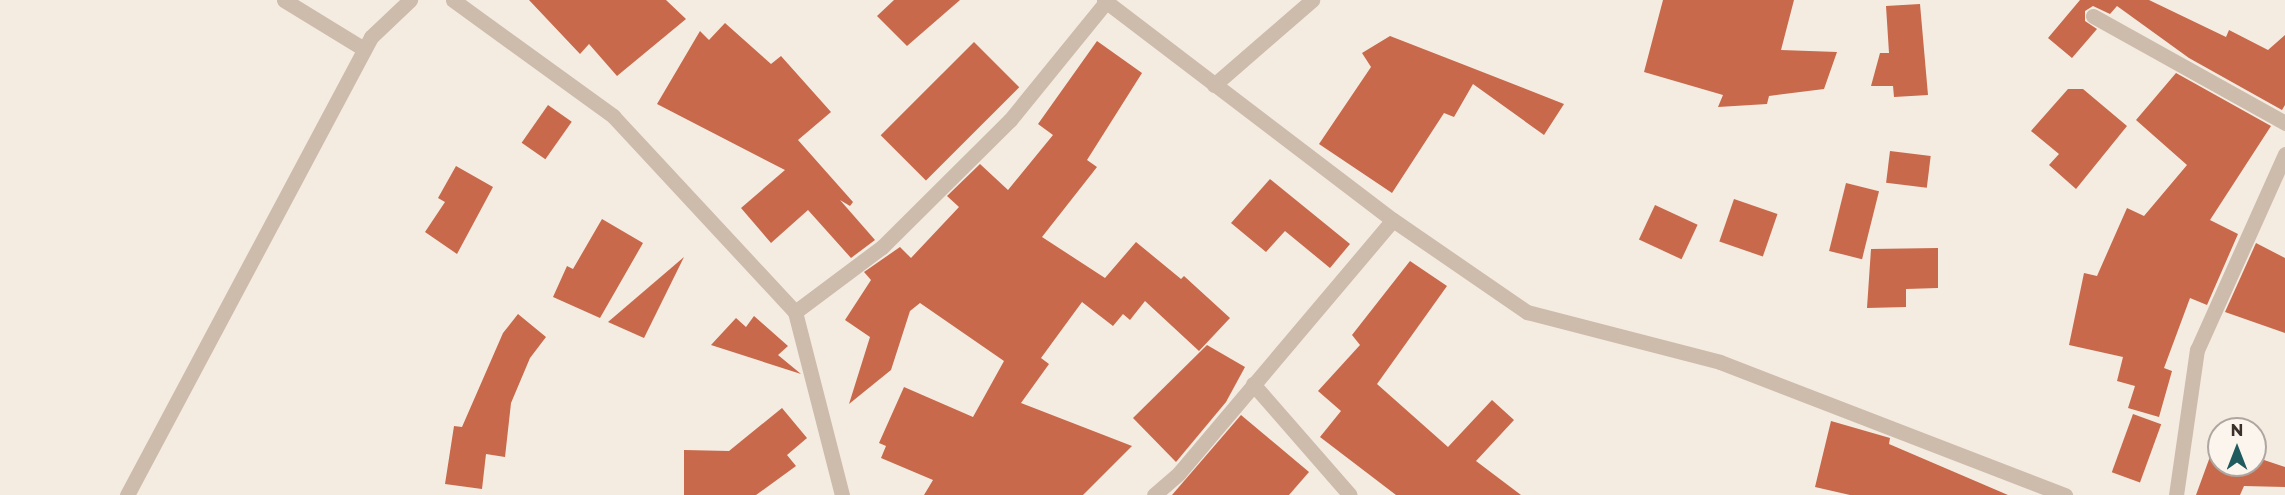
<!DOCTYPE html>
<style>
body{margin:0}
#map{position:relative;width:2285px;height:495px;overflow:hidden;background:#f4ebe1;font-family:Montserrat,sans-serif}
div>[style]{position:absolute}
.building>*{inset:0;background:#c8694b;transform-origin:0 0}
.street>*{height:15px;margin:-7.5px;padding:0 7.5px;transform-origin:7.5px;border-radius:7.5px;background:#cdbbac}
span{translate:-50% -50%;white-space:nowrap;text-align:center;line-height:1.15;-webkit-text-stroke:5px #fbf5ee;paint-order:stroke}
.north{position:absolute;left:2207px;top:417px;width:60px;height:60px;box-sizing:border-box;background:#fbf5ee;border:2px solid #aea6a0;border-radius:50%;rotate:0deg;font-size:16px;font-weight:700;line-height:24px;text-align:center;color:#3b302b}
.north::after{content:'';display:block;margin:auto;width:21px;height:27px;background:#1f5a5e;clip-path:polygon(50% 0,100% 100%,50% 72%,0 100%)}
</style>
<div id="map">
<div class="building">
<div style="clip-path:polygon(529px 0,666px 0,686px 19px,617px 76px,589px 44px,580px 54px)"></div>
<div style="clip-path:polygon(894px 0,960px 0,907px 46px,877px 16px)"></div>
<div style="clip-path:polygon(1663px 0,1794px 0,1781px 50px,1837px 52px,1824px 89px,1769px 96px,1767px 104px,1718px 107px,1723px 95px,1644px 72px)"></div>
<div style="clip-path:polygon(2080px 0,2149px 0,2226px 37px,2229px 30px,2268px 50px,2285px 35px,2285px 105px,2282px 110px,2189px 58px,2117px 6px,2110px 14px,2093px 6px,2085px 11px,2085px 21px,2097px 29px,2072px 58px,2048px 38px)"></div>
<div style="clip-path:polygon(1920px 4px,1928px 95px,1894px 97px,1893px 86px,1871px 86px,1880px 53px,1889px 53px,1886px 6px)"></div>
<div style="clip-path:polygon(725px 23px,771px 64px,781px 56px,831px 112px,798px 140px,853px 202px,850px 206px,840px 200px,875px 240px,851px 258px,808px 210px,771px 243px,741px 208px,785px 170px,657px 104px,700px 31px,709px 40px)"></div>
<div style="clip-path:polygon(1390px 36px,1462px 64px,1564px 104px,1544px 135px,1473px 84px,1454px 117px,1444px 113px,1392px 193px,1319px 144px,1371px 67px,1362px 53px)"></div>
<div style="clip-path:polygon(1097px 41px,1142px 73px,1087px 160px,1097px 167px,1042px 237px,1105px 278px,1136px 242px,1181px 279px,1184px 276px,1230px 318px,1199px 351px,1145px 301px,1130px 320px,1123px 314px,1113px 326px,1082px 302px,1041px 358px,1049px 364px,1021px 403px,1132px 446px,1083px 495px,924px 495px,933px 480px,881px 458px,886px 446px,879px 443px,904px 387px,973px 417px,1004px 361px,920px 303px,910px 311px,891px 370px,849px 404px,870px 337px,845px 320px,871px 280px,864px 272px,900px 247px,911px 258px,959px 207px,947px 196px,980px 164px,1008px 190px,1053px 135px,1038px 124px)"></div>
<div style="left:974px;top:42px;width:64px;height:132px;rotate:45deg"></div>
<div style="clip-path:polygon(2176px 73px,2271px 126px,2210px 220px,2238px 234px,2207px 305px,2190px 298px,2164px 368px,2172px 371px,2159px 417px,2128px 408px,2135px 386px,2117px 381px,2123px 357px,2069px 345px,2084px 273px,2097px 276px,2127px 208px,2144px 216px,2187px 165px,2136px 120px)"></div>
<div style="clip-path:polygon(2068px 89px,2083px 89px,2127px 126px,2076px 189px,2049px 165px,2059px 154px,2031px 131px)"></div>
<div style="left:548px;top:105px;width:29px;height:46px;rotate:35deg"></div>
<div style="left:1890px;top:151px;width:41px;height:32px;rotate:7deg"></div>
<div style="clip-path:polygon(456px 166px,493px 187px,457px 254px,425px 232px,445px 202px,438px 198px)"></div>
<div style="clip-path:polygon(1270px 179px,1350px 244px,1330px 268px,1285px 231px,1266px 252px,1231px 223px)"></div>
<div style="left:1846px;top:183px;width:34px;height:70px;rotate:14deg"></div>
<div style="left:1734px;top:199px;width:46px;height:45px;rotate:19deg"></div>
<div style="left:1655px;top:205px;width:47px;height:38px;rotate:25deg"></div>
<div style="clip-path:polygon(602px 219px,643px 243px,600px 318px,553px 297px,567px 266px,573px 269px)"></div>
<div style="clip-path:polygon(2256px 243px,2285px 258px,2285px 333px,2225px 312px)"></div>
<div style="clip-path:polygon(1938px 248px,1938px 288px,1906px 289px,1906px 307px,1867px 308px,1871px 249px)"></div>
<div style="clip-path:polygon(684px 257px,644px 338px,608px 322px)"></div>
<div style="clip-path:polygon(1410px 261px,1447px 286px,1377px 384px,1448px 447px,1492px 400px,1514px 420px,1476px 461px,1521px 495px,1396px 495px,1320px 437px,1341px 411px,1318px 391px,1360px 345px,1352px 335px)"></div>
<div style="clip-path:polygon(518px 314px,546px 337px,530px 358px,511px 403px,505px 457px,486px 454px,482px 489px,445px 484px,454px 426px,462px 427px,503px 333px)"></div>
<div style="clip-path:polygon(754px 316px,788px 346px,778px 355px,801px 374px,711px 345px,736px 318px,746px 327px)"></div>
<div style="clip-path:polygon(1207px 345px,1245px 367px,1226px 402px,1176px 462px,1133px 418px)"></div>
<div style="clip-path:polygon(782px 408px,807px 438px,787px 455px,796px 466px,756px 495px,684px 495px,684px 450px,729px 451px)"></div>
<div style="left:2133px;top:414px;width:30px;height:62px;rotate:20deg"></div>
<div style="clip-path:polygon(1241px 415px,1309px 472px,1289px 495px,1172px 495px)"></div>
<div style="clip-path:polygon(1831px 421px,1890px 438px,1889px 444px,2008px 495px,1850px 495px,1815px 487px)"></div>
<div style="clip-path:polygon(2215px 443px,2219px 465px,2255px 465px,2255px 457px,2285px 467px,2285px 487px,2244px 486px,2240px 495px,2196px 495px)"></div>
</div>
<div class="street">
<div style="left:284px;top:0;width:94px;rotate:31.5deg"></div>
<div style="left:453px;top:0;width:198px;rotate:35.9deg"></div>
<div style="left:613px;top:116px;width:267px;rotate:47.1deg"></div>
<div style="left:1104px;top:0;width:363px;rotate:37.3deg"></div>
<div style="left:1393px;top:220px;width:163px;rotate:34.5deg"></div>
<div style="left:1527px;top:312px;width:199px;rotate:14.5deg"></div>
<div style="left:1720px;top:362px;width:370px;rotate:21.1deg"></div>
<div style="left:2093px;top:16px;width:220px;rotate:29.1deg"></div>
<div style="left:1214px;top:85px;width:130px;rotate:-40.9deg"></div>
<div style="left:1253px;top:384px;width:147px;rotate:48.9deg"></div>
<div style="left:127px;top:495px;width:519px;rotate:-61.95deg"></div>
<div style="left:371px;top:37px;width:54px;rotate:-43.5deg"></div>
<div style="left:842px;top:495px;width:189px;rotate:-104.4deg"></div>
<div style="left:795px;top:312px;width:109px;rotate:-36.8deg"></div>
<div style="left:882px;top:247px;width:180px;rotate:-44.8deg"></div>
<div style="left:1010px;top:120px;width:152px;rotate:-50.9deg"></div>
<div style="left:1154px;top:495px;width:33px;rotate:-41deg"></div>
<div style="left:1179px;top:473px;width:331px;rotate:-49.8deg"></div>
<div style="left:2176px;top:495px;width:147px;rotate:-81.8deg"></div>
<div style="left:2197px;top:350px;width:215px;rotate:-65.8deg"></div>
</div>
<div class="north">N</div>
</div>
